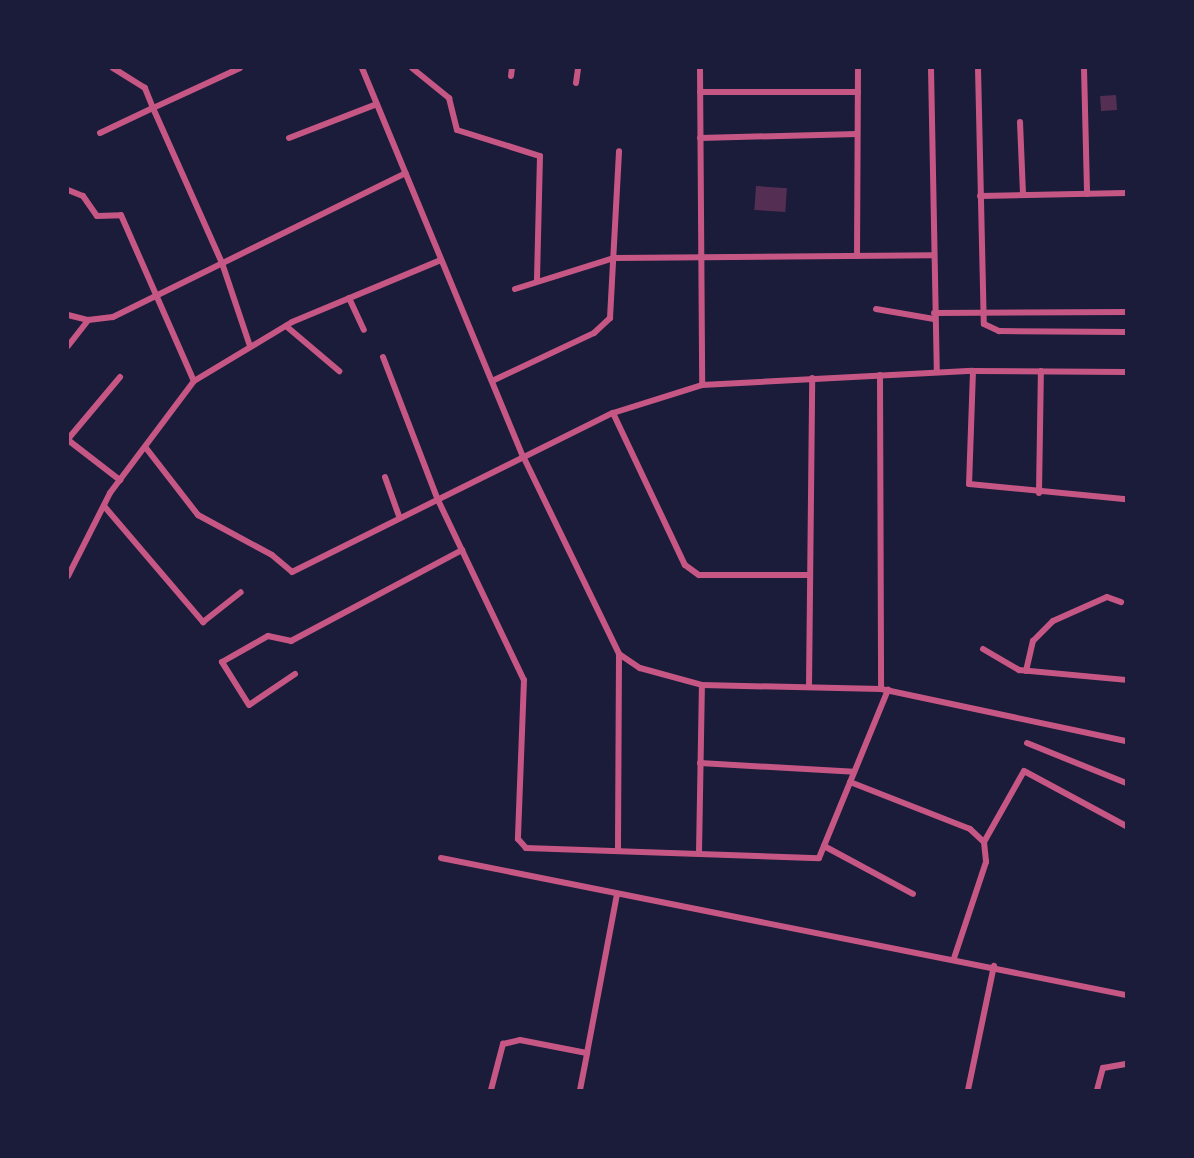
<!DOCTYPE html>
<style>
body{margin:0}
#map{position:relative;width:1194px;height:1158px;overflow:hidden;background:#1b1b3a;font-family:"PT Sans",sans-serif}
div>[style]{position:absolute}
.building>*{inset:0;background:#542f53;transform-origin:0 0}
.minor>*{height:6px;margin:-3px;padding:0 3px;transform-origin:3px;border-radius:3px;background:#c65784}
span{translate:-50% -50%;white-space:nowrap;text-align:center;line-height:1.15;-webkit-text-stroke:4.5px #1b1b3a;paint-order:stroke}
.frame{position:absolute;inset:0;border:69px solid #1b1b3a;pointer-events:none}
</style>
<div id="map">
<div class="building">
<div style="left:1116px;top:95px;width:15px;height:16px;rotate:86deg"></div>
<div style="left:756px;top:186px;width:31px;height:24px;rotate:4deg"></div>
</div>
<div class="minor">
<div style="left:240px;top:68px;width:96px;rotate:155.3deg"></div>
<div style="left:153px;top:108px;width:170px;rotate:66deg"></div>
<div style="left:222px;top:263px;width:88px;rotate:71.4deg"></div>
<div style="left:362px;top:68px;width:420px;rotate:67.5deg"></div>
<div style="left:523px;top:456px;width:220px;rotate:64.1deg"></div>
<div style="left:619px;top:654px;width:195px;rotate:90.3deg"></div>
<div style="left:412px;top:68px;width:48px;rotate:39deg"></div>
<div style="left:449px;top:98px;width:33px;rotate:76deg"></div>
<div style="left:457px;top:130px;width:87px;rotate:17.4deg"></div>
<div style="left:540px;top:156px;width:124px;rotate:91.4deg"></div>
<div style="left:700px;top:68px;width:317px;rotate:89.6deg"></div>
<div style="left:931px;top:68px;width:304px;rotate:88.9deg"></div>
<div style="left:978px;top:68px;width:256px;rotate:88.7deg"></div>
<div style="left:984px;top:324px;width:17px;rotate:25deg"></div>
<div style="left:999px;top:331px;width:127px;rotate:0.5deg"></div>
<div style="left:1084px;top:68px;width:126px;rotate:88.6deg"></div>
<div style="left:511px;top:76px;width:8px;rotate:-83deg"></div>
<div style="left:576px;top:83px;width:15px;rotate:-82deg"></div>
<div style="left:700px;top:92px;width:158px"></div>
<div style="left:1020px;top:122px;width:73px;rotate:87.6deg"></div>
<div style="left:100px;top:133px;width:59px;rotate:-25.3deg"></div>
<div style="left:153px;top:108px;width:22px;rotate:-112deg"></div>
<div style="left:145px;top:88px;width:38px;rotate:-148deg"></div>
<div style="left:289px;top:138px;width:94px;rotate:-21.1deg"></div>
<div style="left:700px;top:138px;width:157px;rotate:-1.5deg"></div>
<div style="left:68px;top:190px;width:16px;rotate:22deg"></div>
<div style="left:83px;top:196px;width:24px;rotate:55deg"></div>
<div style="left:97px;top:216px;width:24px;rotate:-2deg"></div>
<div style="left:121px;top:215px;width:181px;rotate:66.3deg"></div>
<div style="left:194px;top:381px;width:140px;rotate:126.9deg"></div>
<div style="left:110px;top:493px;width:93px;rotate:116.8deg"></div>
<div style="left:980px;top:196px;width:146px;rotate:-1.2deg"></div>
<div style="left:857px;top:256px;width:188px;rotate:-89.7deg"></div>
<div style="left:515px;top:289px;width:104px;rotate:-17.4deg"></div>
<div style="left:614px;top:258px;width:319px;rotate:-0.5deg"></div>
<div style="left:349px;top:298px;width:35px;rotate:65deg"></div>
<div style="left:876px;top:309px;width:59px;rotate:9.8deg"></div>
<div style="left:934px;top:313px;width:192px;rotate:-0.3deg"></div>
<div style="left:68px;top:315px;width:21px;rotate:14deg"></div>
<div style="left:286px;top:326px;width:70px;rotate:40.3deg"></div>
<div style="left:68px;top:346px;width:33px;rotate:-52deg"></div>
<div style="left:88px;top:320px;width:25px;rotate:-7deg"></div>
<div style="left:113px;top:317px;width:326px;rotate:-26.2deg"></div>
<div style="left:383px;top:357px;width:153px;rotate:69deg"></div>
<div style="left:438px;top:500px;width:199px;rotate:64.5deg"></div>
<div style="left:524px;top:680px;width:159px;rotate:92.2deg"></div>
<div style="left:518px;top:839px;width:12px;rotate:48deg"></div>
<div style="left:526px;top:848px;width:293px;rotate:2deg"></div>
<div style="left:819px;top:858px;width:182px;rotate:-67.7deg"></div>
<div style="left:973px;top:371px;width:113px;rotate:92deg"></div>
<div style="left:969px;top:484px;width:158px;rotate:5.5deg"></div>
<div style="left:880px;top:375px;width:314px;rotate:89.8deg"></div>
<div style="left:194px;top:381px;width:114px;rotate:-31deg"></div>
<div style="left:292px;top:322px;width:161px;rotate:-22.6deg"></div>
<div style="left:492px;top:381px;width:113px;rotate:-25.2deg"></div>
<div style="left:594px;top:333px;width:22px;rotate:-43deg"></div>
<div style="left:610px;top:318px;width:167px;rotate:-86.9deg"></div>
<div style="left:613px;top:413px;width:168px;rotate:64.7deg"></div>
<div style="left:685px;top:565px;width:17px;rotate:36deg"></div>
<div style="left:699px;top:575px;width:111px"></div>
<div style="left:68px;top:439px;width:81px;rotate:-50deg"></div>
<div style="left:68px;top:440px;width:66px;rotate:37.6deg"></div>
<div style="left:146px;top:448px;width:85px;rotate:52.2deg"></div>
<div style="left:198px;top:515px;width:84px;rotate:28.4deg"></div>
<div style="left:272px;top:555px;width:26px;rotate:40deg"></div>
<div style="left:292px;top:572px;width:358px;rotate:-26.4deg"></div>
<div style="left:613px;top:413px;width:93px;rotate:-17.5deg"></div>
<div style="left:702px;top:385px;width:271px;rotate:-3deg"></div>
<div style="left:973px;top:371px;width:153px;rotate:0.4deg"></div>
<div style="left:385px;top:477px;width:41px;rotate:70.3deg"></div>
<div style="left:1039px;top:493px;width:122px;rotate:-89.1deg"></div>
<div style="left:104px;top:506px;width:153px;rotate:49.5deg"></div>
<div style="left:203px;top:622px;width:48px;rotate:-38.3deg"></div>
<div style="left:983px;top:649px;width:42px;rotate:30.3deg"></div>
<div style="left:1019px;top:670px;width:107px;rotate:5.3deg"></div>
<div style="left:619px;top:654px;width:25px;rotate:34deg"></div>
<div style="left:640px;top:668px;width:64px;rotate:15.3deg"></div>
<div style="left:702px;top:685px;width:179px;rotate:1.3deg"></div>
<div style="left:881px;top:689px;width:250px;rotate:12deg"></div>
<div style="left:1026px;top:671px;width:31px;rotate:-77deg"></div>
<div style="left:1033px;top:641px;width:28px;rotate:-45deg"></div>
<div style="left:1053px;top:621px;width:59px;rotate:-24deg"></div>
<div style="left:1107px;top:597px;width:15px;rotate:20deg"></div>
<div style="left:295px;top:674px;width:55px;rotate:146deg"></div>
<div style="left:249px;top:705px;width:51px;rotate:-122.1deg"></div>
<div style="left:222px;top:662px;width:53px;rotate:-29.5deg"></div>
<div style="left:268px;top:636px;width:24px;rotate:12deg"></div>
<div style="left:291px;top:641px;width:194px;rotate:-28deg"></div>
<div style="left:809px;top:687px;width:309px;rotate:-89.4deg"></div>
<div style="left:1027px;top:743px;width:107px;rotate:22deg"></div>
<div style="left:700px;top:763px;width:154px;rotate:3.3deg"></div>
<div style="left:850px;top:782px;width:129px;rotate:21.4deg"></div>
<div style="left:970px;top:829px;width:19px;rotate:43deg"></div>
<div style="left:984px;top:842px;width:20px;rotate:84deg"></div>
<div style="left:986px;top:862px;width:101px;rotate:108.4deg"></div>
<div style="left:984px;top:842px;width:81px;rotate:-60.6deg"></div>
<div style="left:1024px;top:771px;width:116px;rotate:28.3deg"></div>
<div style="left:824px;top:846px;width:101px;rotate:28.3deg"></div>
<div style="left:699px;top:853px;width:168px;rotate:-89deg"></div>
<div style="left:441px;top:858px;width:699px;rotate:11.31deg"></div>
<div style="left:491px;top:1090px;width:48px;rotate:-75.4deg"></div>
<div style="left:503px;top:1044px;width:17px;rotate:-13deg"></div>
<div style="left:520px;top:1040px;width:68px;rotate:11deg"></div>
<div style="left:587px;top:1053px;width:162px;rotate:-79.3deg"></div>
<div style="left:580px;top:1090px;width:38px;rotate:-79deg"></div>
<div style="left:968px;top:1090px;width:127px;rotate:-78.2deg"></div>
<div style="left:1097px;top:1090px;width:23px;rotate:-75deg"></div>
<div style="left:1103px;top:1068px;width:23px;rotate:-10deg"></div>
</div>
<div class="frame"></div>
</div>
